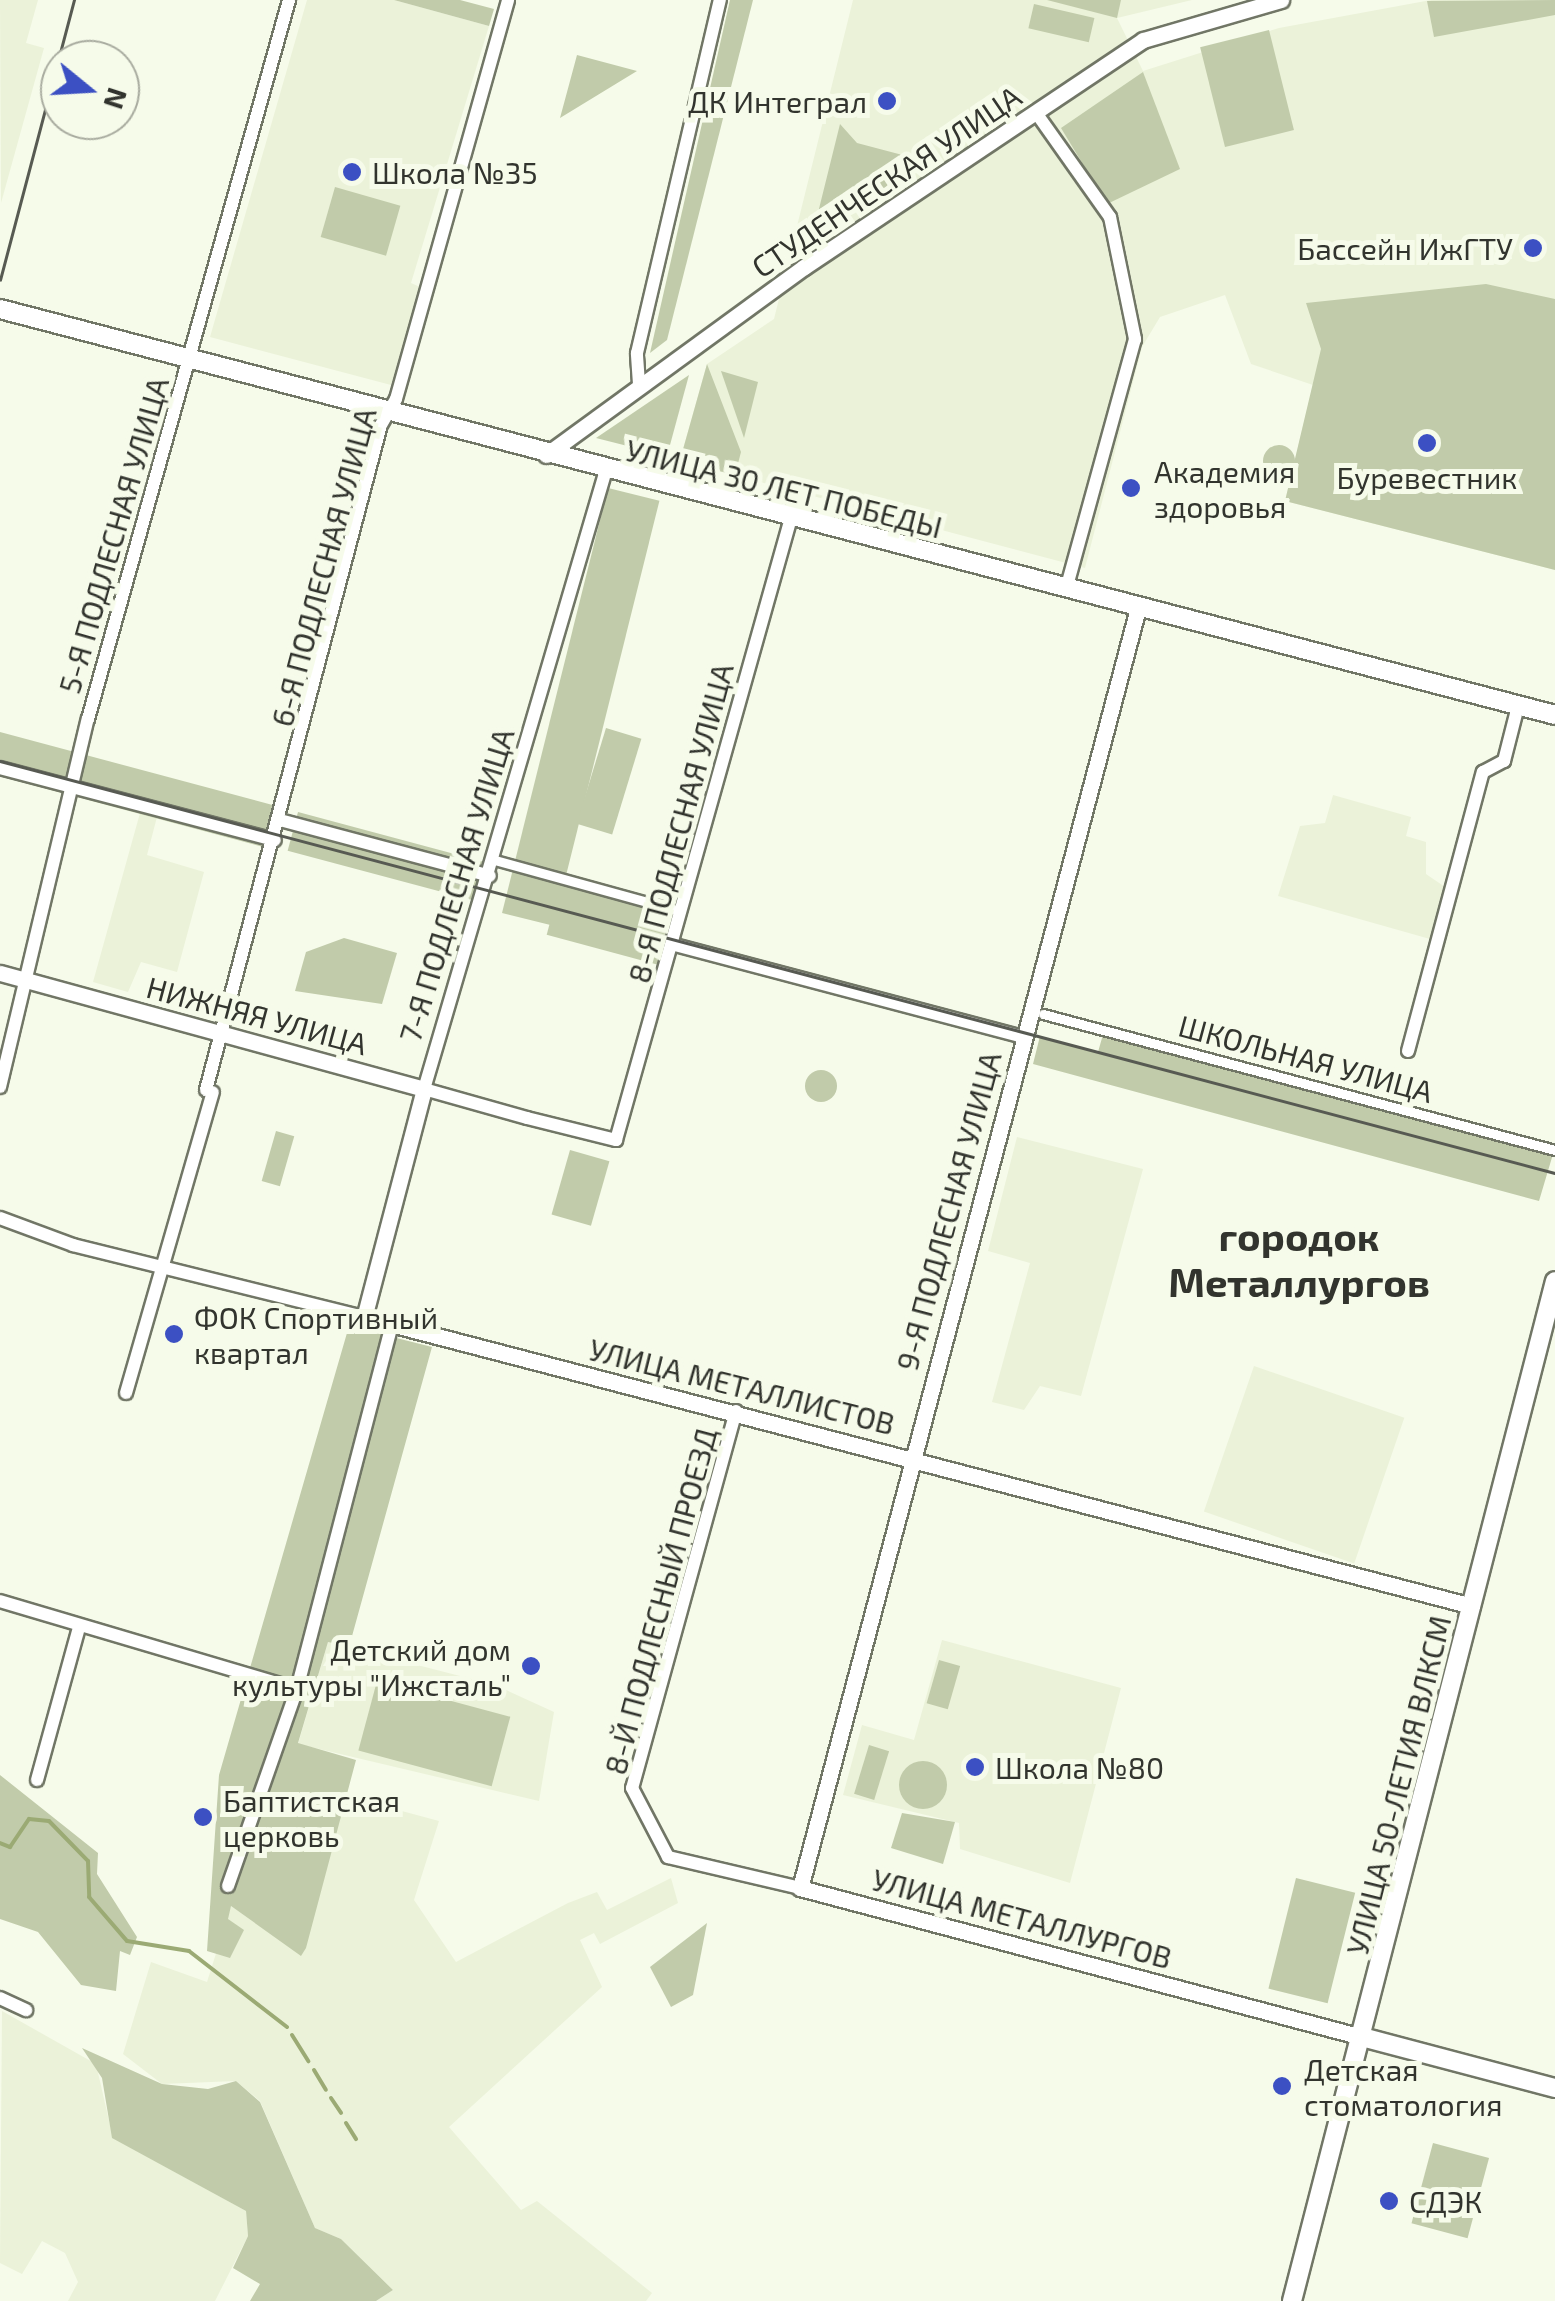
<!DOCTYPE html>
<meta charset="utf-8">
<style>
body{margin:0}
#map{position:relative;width:1555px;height:2301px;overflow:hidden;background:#f6fbea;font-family:"Exo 2",sans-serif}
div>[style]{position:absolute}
.built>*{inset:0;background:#ebf2d9;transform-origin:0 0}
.green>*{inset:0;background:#c1cbaa;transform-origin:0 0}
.round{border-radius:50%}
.stream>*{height:4px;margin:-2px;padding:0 2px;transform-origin:2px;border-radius:2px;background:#9baa74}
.roads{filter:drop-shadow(2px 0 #717666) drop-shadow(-2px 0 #717666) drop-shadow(0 2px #717666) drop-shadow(0 -2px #717666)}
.pedestrian>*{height:9px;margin:-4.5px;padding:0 4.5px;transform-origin:4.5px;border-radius:4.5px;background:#fff}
.minor>*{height:12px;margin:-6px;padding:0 6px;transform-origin:6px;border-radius:6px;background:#fff}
.tertiary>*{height:15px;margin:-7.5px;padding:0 7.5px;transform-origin:7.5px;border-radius:7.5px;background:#fff}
.secondary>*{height:18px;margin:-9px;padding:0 9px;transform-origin:9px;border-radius:9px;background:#fff}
.tram>*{height:2.5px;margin:-1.25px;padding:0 1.25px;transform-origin:1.25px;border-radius:1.25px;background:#575a52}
.dots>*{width:28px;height:28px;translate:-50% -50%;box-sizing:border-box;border:5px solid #f6fbea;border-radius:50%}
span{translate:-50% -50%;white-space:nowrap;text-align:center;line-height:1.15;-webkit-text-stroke:10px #f6fbea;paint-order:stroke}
.poi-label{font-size:30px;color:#32342e}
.right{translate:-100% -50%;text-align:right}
.left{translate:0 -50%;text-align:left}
.street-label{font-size:30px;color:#32342e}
.district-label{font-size:40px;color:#32342e;font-weight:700}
.north{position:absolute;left:40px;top:40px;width:100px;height:100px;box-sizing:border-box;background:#f6fbea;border:2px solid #a8ab9f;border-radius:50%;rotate:108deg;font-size:28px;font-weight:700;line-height:40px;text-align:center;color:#32342e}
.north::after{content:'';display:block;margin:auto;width:35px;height:45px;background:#3c50c3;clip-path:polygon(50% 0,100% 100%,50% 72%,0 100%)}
</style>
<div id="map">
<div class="built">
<div style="clip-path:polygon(0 0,38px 0,26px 43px,44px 48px,1px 203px)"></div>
<div style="clip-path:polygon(307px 0,394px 0,489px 26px,411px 283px,420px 287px,391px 385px,210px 337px)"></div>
<div style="clip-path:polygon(853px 0,1192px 0,1117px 18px,1143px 71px,1279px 28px,1431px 0,1555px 0,1555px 570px,1285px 501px,1313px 385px,1251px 364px,1225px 295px,1160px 317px,1142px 347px,1085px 568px,707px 468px,710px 455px,680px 460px,707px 364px,774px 319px)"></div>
<div style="clip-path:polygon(1333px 795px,1411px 817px,1406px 836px,1426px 842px,1426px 874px,1445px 887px,1430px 939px,1278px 896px,1300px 826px,1325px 823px)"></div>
<div style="clip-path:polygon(140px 813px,157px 817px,147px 855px,204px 872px,177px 972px,141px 962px,128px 992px,93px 982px)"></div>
<div style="clip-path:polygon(1017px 1137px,1143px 1169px,1081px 1396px,1040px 1386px,1024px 1410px,992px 1402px,1030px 1263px,988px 1251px)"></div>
<div style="left:1254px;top:1366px;width:159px;height:154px;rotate:19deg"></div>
<div style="clip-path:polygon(942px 1640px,1121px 1688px,1070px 1883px,960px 1849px,959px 1823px,843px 1795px,862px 1725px,914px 1740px)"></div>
<div style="clip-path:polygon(328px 1642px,495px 1685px,554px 1712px,539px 1801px,298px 1744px)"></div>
<div style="clip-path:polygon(346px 1796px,439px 1821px,414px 1900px,456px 1962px,568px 1903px,597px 1892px,607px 1910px,671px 1878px,678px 1903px,600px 1944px,594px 1933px,580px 1940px,602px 1987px,449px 2127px,521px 2210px,537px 2201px,652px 2293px,646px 2301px,376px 2301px,393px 2290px,341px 2239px,315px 2228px,260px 2101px,236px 2081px,162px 2084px,123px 2054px,151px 1962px,207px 1982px,231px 1906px,301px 1955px)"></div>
<div style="clip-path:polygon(2px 2011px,96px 2064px,113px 2138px,246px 2211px,248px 2236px,215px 2301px,68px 2301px,78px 2282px,65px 2253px,42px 2241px,22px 2274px,0 2263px)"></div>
</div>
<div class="green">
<div style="clip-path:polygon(394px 0,460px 0,494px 9px,489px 26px)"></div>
<div style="clip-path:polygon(730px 0,753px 0,667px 340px,650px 353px)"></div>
<div style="clip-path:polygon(1047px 0,1121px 0,1117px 18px)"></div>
<div style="clip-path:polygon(1555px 0,1555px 15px,1434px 37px,1427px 1px)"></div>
<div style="left:1034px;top:4px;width:62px;height:25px;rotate:13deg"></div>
<div style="left:1269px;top:30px;width:103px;height:71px;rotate:76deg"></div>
<div style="clip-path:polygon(577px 55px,637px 71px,560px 118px,570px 81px)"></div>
<div style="clip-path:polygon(1143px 72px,1180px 169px,1107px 204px,1061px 128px)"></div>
<div style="clip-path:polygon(840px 124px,857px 143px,910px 157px,908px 172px,812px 237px)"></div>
<div style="left:335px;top:187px;width:68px;height:52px;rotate:16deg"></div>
<div style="clip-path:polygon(1486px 284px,1555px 299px,1555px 570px,1285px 501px,1321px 349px,1306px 303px)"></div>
<div style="clip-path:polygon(707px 364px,741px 452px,735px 475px,707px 468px,710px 455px,680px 460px)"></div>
<div style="clip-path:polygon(721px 371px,758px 382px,744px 438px)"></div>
<div style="clip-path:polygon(689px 375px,667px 456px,596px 438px)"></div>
<div class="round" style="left:1263px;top:445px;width:32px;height:32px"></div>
<div style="left:608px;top:488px;width:53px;height:438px;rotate:14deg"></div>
<div style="left:606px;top:728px;width:37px;height:100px;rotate:17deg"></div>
<div style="left:0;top:732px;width:286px;height:43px;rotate:15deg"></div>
<div style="left:298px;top:812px;width:191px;height:40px;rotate:15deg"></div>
<div style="left:563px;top:874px;width:118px;height:63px;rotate:15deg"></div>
<div style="clip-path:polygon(344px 938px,397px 953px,382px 1004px,295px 991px,306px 952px)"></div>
<div style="clip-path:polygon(1104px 1031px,1553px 1154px,1539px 1201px,1033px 1064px,1040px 1036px,1098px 1052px)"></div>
<div class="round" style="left:805px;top:1070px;width:32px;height:32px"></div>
<div style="left:276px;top:1131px;width:19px;height:52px;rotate:16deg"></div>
<div style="left:570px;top:1150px;width:41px;height:67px;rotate:16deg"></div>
<div style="clip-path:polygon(349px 1326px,432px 1347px,349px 1647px,328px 1642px,298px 1743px,356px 1760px,306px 1948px,301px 1956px,231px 1906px,228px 1919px,244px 1930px,230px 1958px,207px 1951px,219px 1775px)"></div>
<div style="left:939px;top:1660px;width:22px;height:45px;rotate:16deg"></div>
<div style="left:377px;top:1681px;width:138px;height:72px;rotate:15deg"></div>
<div style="left:869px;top:1745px;width:21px;height:51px;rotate:17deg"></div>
<div class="round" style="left:899px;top:1761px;width:48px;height:48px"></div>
<div style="clip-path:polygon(0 1775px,98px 1853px,97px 1874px,137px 1937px,130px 1955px,120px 1951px,116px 1991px,81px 1985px,38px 1932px,0 1919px)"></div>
<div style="clip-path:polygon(902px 1813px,955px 1822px,943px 1864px,891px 1848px)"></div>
<div style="left:1296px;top:1878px;width:61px;height:114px;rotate:14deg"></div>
<div style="clip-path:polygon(707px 1923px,693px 1995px,671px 2007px,650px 1967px)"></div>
<div style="clip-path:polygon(82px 2048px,162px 2084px,208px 2089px,236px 2081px,260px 2102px,315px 2228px,341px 2239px,393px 2290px,376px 2301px,250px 2301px,260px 2284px,233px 2268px,248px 2236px,246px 2211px,112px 2138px,102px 2078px)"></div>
<div style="left:1433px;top:2143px;width:58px;height:83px;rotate:15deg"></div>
</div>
<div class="stream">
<div style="left:0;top:1843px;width:11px;rotate:22deg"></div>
<div style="left:10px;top:1847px;width:34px;rotate:-56deg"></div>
<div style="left:29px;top:1819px;width:20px;rotate:6deg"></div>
<div style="left:49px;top:1821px;width:56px;rotate:45.7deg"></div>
<div style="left:88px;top:1861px;width:36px;rotate:88deg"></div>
<div style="left:89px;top:1897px;width:58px;rotate:49.2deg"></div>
<div style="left:127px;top:1941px;width:63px;rotate:9.2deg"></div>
<div style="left:189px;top:1951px;width:124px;rotate:37.8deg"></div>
<div style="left:292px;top:2035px;width:31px;rotate:58deg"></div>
<div style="left:314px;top:2070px;width:23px;rotate:59deg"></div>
<div style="left:331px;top:2098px;width:18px;rotate:56deg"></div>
<div style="left:346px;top:2123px;width:19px;rotate:58deg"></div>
</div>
<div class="roads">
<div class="pedestrian">
<div style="left:495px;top:860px;width:185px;rotate:15.4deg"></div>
<div style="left:1043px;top:1014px;width:530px;rotate:14.88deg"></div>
</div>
<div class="minor">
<div style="left:1037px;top:114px;width:126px;rotate:54.7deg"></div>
<div style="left:1110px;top:217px;width:125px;rotate:78.4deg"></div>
<div style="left:1135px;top:339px;width:259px;rotate:105.4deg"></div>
<div style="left:639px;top:384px;width:31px;rotate:-94deg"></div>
<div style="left:637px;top:353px;width:363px;rotate:-76.8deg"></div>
<div style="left:606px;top:470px;width:645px;rotate:106.38deg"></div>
<div style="left:424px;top:1089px;width:107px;rotate:15.7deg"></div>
<div style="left:527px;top:1118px;width:92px;rotate:13.9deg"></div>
<div style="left:616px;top:1140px;width:646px;rotate:-74.29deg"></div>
<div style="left:0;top:768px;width:284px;rotate:14.7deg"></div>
<div style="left:280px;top:820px;width:217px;rotate:14.9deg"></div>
<div style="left:675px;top:945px;width:360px;rotate:14.8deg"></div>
<div style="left:1408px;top:1051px;width:289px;rotate:-75deg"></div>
<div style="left:1483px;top:772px;width:24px;rotate:-28deg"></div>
<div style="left:1504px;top:761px;width:57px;rotate:-75.7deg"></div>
<div style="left:0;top:1087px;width:378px;rotate:-76.6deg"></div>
<div style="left:88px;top:719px;width:747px;rotate:-74.38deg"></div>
<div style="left:206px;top:1090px;width:688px;rotate:-75.26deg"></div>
<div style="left:381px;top:425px;width:30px;rotate:-60deg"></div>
<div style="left:396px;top:399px;width:414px;rotate:-74.3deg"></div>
<div style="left:0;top:1218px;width:78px;rotate:20.3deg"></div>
<div style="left:73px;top:1245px;width:300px;rotate:13.9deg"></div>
<div style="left:126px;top:1393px;width:313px;rotate:-73.9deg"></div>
<div style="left:736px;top:1411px;width:391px;rotate:105.4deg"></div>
<div style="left:632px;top:1788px;width:78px;rotate:62.4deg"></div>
<div style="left:668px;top:1857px;width:136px;rotate:13.2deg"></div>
<div style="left:0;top:1601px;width:310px;rotate:16.5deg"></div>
<div style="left:37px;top:1780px;width:159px;rotate:-74.6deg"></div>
<div style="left:228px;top:1886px;width:209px;rotate:-70.7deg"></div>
<div style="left:297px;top:1689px;width:377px;rotate:-75.4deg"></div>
<div style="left:0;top:1998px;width:29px;rotate:25deg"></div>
</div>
<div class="tertiary">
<div style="left:546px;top:455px;width:319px;rotate:-36.1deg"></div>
<div style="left:804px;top:267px;width:408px;rotate:-33.8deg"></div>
<div style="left:1143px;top:40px;width:144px;rotate:-16.2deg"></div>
<div style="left:1138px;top:608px;width:1324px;rotate:104.79deg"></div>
<div style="left:800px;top:1888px;width:581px;rotate:14.85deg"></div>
<div style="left:0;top:973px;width:440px;rotate:15.3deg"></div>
<div style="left:424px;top:1089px;width:236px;rotate:104.7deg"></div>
<div style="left:364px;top:1317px;width:1145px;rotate:14.62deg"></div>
</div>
<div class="secondary">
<div style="left:0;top:309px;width:1607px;rotate:14.63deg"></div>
<div style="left:1362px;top:2037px;width:200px;rotate:14.8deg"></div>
<div style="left:1292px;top:2301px;width:1053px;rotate:-75.54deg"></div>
</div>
</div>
<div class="tram">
<div style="left:0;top:280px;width:290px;rotate:-75.2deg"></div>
<div style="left:0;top:761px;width:1609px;rotate:14.84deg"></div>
</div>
<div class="dots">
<div style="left:887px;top:101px;background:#3c50c3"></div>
<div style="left:352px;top:172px;background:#3c50c3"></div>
<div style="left:1533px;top:248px;background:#3c50c3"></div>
<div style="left:1427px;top:443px;background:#3c50c3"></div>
<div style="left:1131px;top:488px;background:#3c50c3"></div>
<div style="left:174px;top:1334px;background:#3c50c3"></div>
<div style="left:531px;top:1666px;background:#3c50c3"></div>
<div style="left:975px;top:1767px;background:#3c50c3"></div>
<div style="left:203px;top:1817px;background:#3c50c3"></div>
<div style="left:1282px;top:2086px;background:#3c50c3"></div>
<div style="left:1389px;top:2201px;background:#3c50c3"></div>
</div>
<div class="poi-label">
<span class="right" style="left:867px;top:101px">ДК Интеграл</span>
<span class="left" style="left:372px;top:172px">Школа №35</span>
<span class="right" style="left:1513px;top:248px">Бассейн ИжГТУ</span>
<span class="left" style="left:1154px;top:488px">Академия<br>здоровья</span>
<span style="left:1427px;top:477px">Буревестник</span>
<span class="left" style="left:194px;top:1334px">ФОК Спортивный<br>квартал</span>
<span class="right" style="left:511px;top:1666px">Детский дом<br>культуры "Ижсталь"</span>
<span class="left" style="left:995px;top:1767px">Школа №80</span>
<span class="left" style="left:223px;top:1817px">Баптистская<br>церковь</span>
<span class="left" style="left:1304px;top:2086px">Детская<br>стоматология</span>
<span class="left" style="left:1409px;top:2201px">СДЭК</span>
</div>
<div class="street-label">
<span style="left:886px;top:181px;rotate:-34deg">СТУДЕНЧЕСКАЯ УЛИЦА</span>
<span style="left:784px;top:488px;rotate:14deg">УЛИЦА 30 ЛЕТ ПОБЕДЫ</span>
<span style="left:113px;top:535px;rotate:-74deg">5-Я ПОДЛЕСНАЯ УЛИЦА</span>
<span style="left:323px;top:567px;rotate:-75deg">6-Я ПОДЛЕСНАЯ УЛИЦА</span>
<span style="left:680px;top:823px;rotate:-75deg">8-Я ПОДЛЕСНАЯ УЛИЦА</span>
<span style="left:456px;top:885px;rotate:-73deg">7-Я ПОДЛЕСНАЯ УЛИЦА</span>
<span style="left:257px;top:1015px;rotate:15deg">НИЖНЯЯ УЛИЦА</span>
<span style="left:1306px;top:1058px;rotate:15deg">ШКОЛЬНАЯ УЛИЦА</span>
<span style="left:948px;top:1211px;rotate:-75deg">9-Я ПОДЛЕСНАЯ УЛИЦА</span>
<span style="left:742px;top:1386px;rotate:14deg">УЛИЦА МЕТАЛЛИСТОВ</span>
<span style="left:660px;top:1601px;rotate:-75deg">8-Й ПОДЛЕСНЫЙ ПРОЕЗД</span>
<span style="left:1398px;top:1785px;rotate:-76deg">УЛИЦА 50-ЛЕТИЯ ВЛКСМ</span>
<span style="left:1022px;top:1918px;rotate:15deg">УЛИЦА МЕТАЛЛУРГОВ</span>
</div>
<div class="district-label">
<span style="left:1299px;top:1258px">городок<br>Металлургов</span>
</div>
<div class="north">N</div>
</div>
